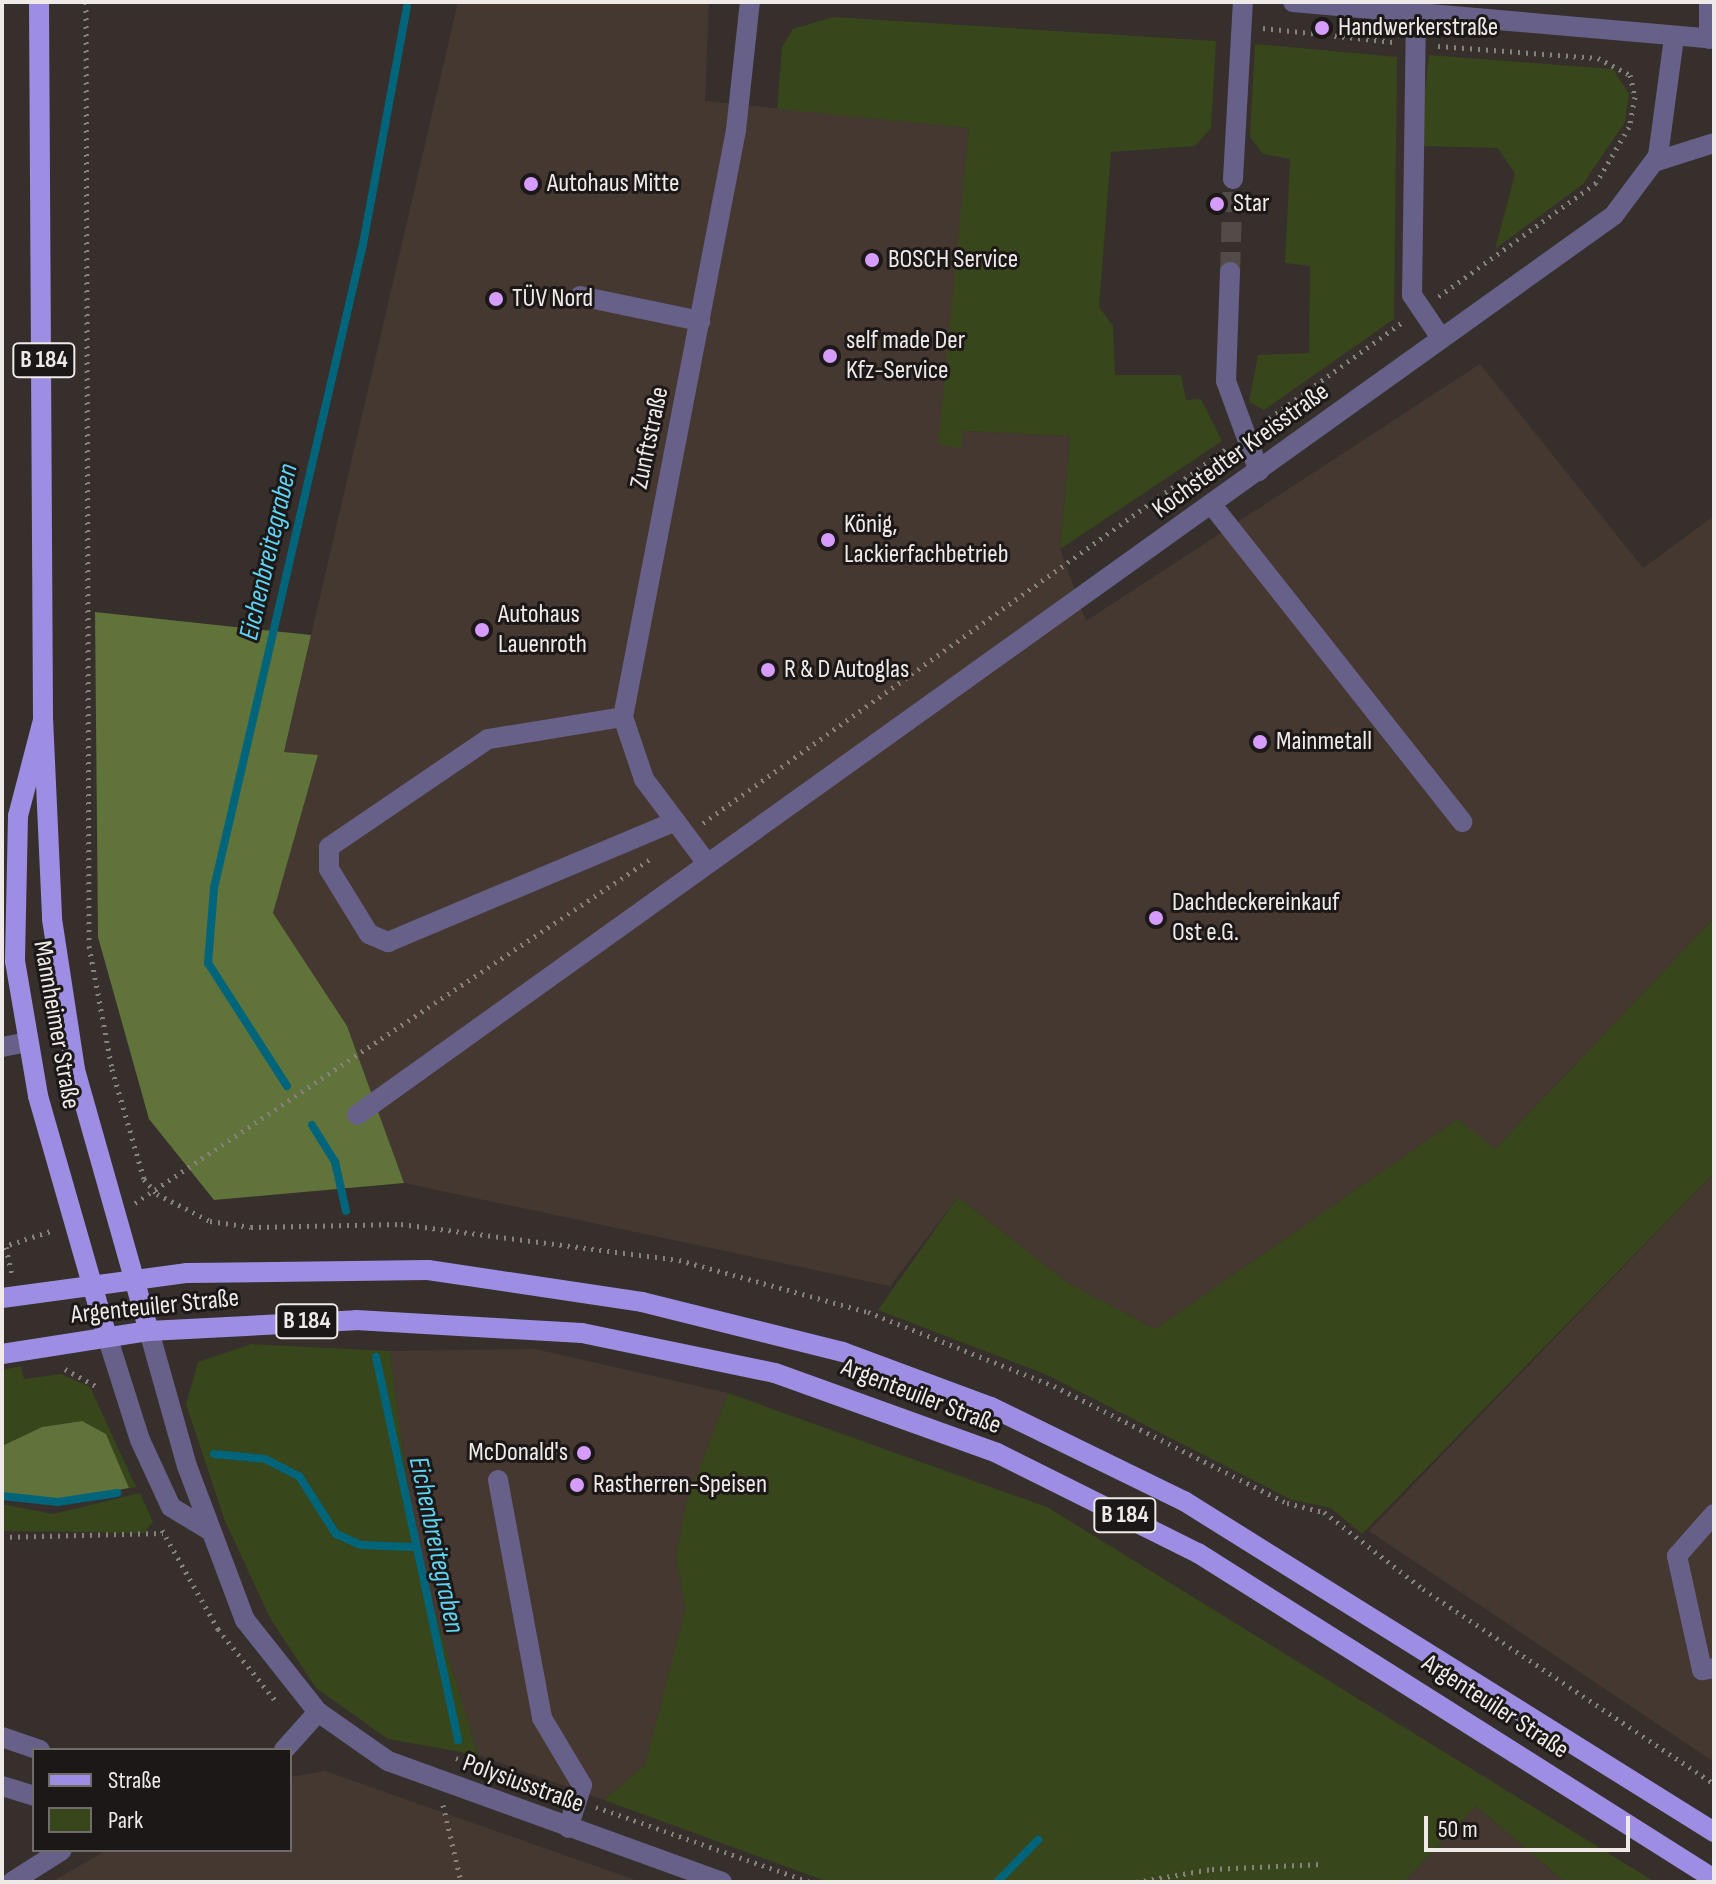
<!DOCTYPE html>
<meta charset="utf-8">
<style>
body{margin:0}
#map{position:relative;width:1716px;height:1884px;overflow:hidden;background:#372f2c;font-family:"Sofia Sans Condensed",sans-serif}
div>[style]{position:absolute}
.built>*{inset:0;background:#453831}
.green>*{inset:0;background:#38461b}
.forest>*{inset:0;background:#60733a}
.stream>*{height:8px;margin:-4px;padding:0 4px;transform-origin:4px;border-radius:4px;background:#00657a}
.minor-tunnel>*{height:20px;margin-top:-10px;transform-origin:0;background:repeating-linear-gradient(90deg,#534b48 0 20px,transparent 0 30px)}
.path>*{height:5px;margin-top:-2.5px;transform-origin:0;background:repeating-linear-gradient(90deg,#88827f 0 2px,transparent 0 8px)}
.minor>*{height:20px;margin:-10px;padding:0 10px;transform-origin:10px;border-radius:10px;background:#67618a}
.major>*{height:20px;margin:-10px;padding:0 10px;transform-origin:10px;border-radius:10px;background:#9d8ee3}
.dots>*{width:22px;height:22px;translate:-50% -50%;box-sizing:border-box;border:4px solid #1c1817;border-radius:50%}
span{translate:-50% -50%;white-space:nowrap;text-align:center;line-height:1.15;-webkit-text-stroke:6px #1c1817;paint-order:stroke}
.shield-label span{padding:2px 6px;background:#1c1817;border:2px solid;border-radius:6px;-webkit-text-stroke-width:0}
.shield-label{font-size:24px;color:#efeae7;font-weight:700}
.poi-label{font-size:26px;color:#efeae7}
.left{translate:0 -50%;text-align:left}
.right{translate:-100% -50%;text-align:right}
.street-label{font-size:26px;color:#efeae7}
.water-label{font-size:28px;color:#5ed4f5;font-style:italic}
.frame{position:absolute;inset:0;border:4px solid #efeae7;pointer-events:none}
.legend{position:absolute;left:32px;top:1748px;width:260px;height:104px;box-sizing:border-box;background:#1c1817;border:2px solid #706c6a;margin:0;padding:10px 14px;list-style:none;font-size:24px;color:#efeae7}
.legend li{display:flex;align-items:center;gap:16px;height:40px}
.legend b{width:40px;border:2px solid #706c6a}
.scale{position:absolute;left:1424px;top:1816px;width:206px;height:36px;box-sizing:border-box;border:4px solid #efeae7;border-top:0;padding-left:10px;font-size:24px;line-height:28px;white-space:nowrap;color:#efeae7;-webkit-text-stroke:6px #1c1817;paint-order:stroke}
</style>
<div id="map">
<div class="built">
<div style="clip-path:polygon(458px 2px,709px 2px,705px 101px,969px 128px,948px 378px,963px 431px,1070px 436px,1060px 549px,1086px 621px,1480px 364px,1643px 568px,1714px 516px,1714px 918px,1494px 1150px,1458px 1119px,1155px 1329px,1068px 1283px,958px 1197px,890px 1286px,404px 1183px,347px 1026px,273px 913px,318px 756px,284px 752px)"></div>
<div style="clip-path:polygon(1714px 1173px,1714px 1762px,1369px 1531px)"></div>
<div style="clip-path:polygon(535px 1349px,728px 1393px,686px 1504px,676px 1554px,685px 1610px,645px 1765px,604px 1800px,478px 1755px,416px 1548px,390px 1351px)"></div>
<div style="clip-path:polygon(325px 1771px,641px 1882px,51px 1882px,107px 1850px,290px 1850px,290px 1777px)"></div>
<div style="clip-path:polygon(1476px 1806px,1565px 1882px,1404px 1882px)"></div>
</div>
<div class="green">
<div style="clip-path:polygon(833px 17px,1216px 41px,1211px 128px,1195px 146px,1111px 152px,1099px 307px,1113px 326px,1115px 375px,1181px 375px,1186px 400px,1201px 399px,1222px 441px,1060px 549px,1070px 436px,963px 431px,961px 448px,938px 445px,969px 128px,777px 109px,782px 47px,793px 29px)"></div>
<div style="clip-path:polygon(1255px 44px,1397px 57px,1394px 319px,1264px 410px,1249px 402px,1258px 355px,1309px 353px,1310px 266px,1285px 263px,1290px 159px,1263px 154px,1250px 137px)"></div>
<div style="clip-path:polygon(1429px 55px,1613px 69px,1629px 94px,1625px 122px,1583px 184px,1495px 249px,1515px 174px,1498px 148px,1419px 146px)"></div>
<div style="clip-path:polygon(1714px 918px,1714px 1173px,1362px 1534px,1331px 1508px,1292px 1500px,1045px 1374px,878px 1310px,958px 1197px,1068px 1283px,1155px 1329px,1458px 1119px,1495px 1149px)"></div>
<div style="clip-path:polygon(251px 1344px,390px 1351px,416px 1548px,478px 1755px,388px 1739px,316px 1688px,270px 1618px,225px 1521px,186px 1404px,198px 1362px)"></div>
<div style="clip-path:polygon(21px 1366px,24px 1379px,61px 1374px,90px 1387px,136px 1487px,129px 1488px,106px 1434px,82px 1421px,42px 1427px,2px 1446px,2px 1370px)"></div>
<div style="clip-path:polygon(728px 1393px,1047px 1507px,1655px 1882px,1565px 1882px,1476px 1806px,1404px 1882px,828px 1882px,604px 1800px,645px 1765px,685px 1610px,676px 1554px,686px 1504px)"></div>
<div style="clip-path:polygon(140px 1493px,153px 1522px,144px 1533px,2px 1531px,2px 1504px,53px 1514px)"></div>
</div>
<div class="forest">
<div style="clip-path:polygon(95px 612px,311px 635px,284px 752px,318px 755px,273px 913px,347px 1026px,404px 1183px,214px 1200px,149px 1119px,98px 937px)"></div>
<div style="clip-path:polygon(82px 1421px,106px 1434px,129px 1488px,51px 1503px,2px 1495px,2px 1446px,42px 1427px)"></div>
</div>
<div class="stream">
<div style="left:287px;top:1086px;width:146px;rotate:-122.7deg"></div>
<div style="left:208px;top:963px;width:75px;rotate:-85.4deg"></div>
<div style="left:214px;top:888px;width:661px;rotate:-76.97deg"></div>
<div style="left:363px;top:244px;width:241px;rotate:-79.5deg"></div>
<div style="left:312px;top:1125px;width:44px;rotate:58.1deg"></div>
<div style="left:335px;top:1162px;width:50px;rotate:77.3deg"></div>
<div style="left:376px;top:1357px;width:392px;rotate:77.9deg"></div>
<div style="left:214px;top:1454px;width:51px;rotate:5.6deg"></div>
<div style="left:265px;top:1459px;width:38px;rotate:27deg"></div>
<div style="left:299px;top:1476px;width:69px;rotate:57.5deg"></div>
<div style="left:336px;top:1534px;width:27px;rotate:24deg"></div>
<div style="left:361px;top:1545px;width:51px;rotate:2.2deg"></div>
<div style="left:2px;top:1496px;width:56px;rotate:6.1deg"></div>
<div style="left:58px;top:1502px;width:60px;rotate:-8.7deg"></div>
<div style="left:997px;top:1882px;width:59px;rotate:-45.7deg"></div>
</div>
<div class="minor-tunnel">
<div style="left:1230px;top:272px;width:93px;rotate:-88.2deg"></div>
</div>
<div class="path">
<div style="left:86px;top:2px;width:944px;rotate:89.82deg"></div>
<div style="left:89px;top:946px;width:125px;rotate:79.4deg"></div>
<div style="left:112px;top:1069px;width:115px;rotate:73.8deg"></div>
<div style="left:144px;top:1179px;width:20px;rotate:49deg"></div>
<div style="left:157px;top:1194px;width:59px;rotate:27deg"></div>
<div style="left:210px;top:1221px;width:41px;rotate:8.3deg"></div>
<div style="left:251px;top:1227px;width:150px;rotate:-1.1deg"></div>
<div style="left:401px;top:1224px;width:280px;rotate:7.4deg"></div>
<div style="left:679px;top:1260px;width:196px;rotate:15.4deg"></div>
<div style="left:868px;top:1312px;width:200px;rotate:21.7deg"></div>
<div style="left:1054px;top:1386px;width:261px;rotate:26.7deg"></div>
<div style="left:1287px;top:1503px;width:38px;rotate:14deg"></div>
<div style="left:1324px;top:1512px;width:125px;rotate:37.9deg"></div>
<div style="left:1423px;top:1589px;width:350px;rotate:33.8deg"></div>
<div style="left:1263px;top:28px;width:131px;rotate:6.1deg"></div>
<div style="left:1438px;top:46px;width:160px;rotate:4.3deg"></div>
<div style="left:1598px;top:58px;width:36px;rotate:28deg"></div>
<div style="left:1630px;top:75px;width:23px;rotate:77deg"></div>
<div style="left:1635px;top:97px;width:31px;rotate:101deg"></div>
<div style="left:1629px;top:127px;width:65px;rotate:120.5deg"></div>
<div style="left:1596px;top:183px;width:195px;rotate:144.2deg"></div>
<div style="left:1263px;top:423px;width:174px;rotate:-35.9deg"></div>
<div style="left:703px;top:823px;width:647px;rotate:-35.56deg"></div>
<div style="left:135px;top:1203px;width:622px;rotate:-33.72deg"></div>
<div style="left:2px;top:1247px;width:55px;rotate:-18.1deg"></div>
<div style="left:6px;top:1247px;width:30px;rotate:78deg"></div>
<div style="left:65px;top:1369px;width:37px;rotate:29deg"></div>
<div style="left:162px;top:1530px;width:114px;rotate:60.5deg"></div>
<div style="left:218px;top:1629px;width:96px;rotate:51.3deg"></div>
<div style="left:2px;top:1537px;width:161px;rotate:-1.4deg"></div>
<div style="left:456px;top:1758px;width:106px;rotate:19.8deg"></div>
<div style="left:443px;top:1805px;width:79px;rotate:76.8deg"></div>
<div style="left:596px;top:1807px;width:227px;rotate:19.3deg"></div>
<div style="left:1136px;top:1882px;width:77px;rotate:-9.7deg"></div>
<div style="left:1212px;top:1869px;width:111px;rotate:-2.6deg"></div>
</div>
<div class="minor">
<div style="left:1293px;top:2px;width:423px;rotate:5deg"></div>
<div style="left:1416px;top:11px;width:284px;rotate:90.8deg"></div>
<div style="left:1412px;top:295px;width:52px;rotate:56deg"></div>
<div style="left:1709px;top:39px;width:37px;rotate:-90deg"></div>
<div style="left:1654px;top:162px;width:63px;rotate:-17.6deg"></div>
<div style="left:1233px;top:179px;width:177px;rotate:-86.8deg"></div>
<div style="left:1230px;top:272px;width:109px;rotate:92.1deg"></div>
<div style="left:1226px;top:381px;width:96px;rotate:69.9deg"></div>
<div style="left:580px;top:296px;width:123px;rotate:11.8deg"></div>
<div style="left:1212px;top:505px;width:404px;rotate:51.7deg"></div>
<div style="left:623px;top:717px;width:137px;rotate:170.7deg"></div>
<div style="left:488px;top:739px;width:192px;rotate:145.8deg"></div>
<div style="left:329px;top:847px;width:22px;rotate:90deg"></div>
<div style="left:329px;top:869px;width:76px;rotate:58.4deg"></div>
<div style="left:369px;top:934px;width:21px;rotate:23deg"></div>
<div style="left:388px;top:942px;width:312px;rotate:-22.8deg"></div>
<div style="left:706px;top:862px;width:104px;rotate:-126.8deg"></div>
<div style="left:644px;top:779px;width:65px;rotate:-108.7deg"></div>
<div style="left:623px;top:717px;width:598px;rotate:-79.1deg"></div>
<div style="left:736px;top:130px;width:129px;rotate:-83.8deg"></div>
<div style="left:2px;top:1047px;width:25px;rotate:-11deg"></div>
<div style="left:357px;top:1115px;width:1546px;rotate:-35.6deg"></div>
<div style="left:1614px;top:215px;width:74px;rotate:-53.3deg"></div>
<div style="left:1658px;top:156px;width:120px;rotate:-82.3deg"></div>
<div style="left:149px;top:1331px;width:140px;rotate:74.3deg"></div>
<div style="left:187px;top:1466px;width:165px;rotate:69.4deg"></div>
<div style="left:245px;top:1620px;width:117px;rotate:51.6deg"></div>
<div style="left:318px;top:1712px;width:85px;rotate:35deg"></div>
<div style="left:388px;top:1761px;width:355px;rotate:19.9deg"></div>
<div style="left:107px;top:1336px;width:109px;rotate:72.4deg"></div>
<div style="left:140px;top:1440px;width:74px;rotate:65.2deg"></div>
<div style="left:171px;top:1507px;width:44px;rotate:31.2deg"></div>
<div style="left:498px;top:1480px;width:242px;rotate:79.5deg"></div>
<div style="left:542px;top:1718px;width:78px;rotate:59.2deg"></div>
<div style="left:582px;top:1785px;width:45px;rotate:108deg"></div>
<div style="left:1714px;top:1514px;width:56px;rotate:131.4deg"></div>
<div style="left:1677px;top:1556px;width:117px;rotate:77.6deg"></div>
<div style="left:1702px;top:1670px;width:12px;rotate:-9deg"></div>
<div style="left:2px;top:1737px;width:40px;rotate:18.9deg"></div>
<div style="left:284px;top:1750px;width:51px;rotate:-48.2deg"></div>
<div style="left:2px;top:1786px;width:34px;rotate:17deg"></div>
<div style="left:12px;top:1882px;width:59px;rotate:-32.6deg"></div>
</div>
<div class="major">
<div style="left:39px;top:2px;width:716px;rotate:89.68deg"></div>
<div style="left:43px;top:718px;width:201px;rotate:87.4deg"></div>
<div style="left:52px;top:919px;width:153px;rotate:81.3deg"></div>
<div style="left:75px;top:1070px;width:271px;rotate:74.2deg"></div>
<div style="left:43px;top:720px;width:99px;rotate:104.6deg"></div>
<div style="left:18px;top:816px;width:145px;rotate:91.2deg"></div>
<div style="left:15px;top:961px;width:137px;rotate:80.3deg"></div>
<div style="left:38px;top:1096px;width:250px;rotate:74deg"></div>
<div style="left:2px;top:1298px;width:187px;rotate:-7.7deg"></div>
<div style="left:187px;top:1273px;width:241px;rotate:-0.7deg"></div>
<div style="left:428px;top:1270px;width:216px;rotate:8.5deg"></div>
<div style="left:642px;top:1302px;width:207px;rotate:14deg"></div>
<div style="left:843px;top:1352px;width:158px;rotate:20.4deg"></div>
<div style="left:991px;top:1407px;width:215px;rotate:26deg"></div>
<div style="left:1184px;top:1501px;width:625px;rotate:31.99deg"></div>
<div style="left:2px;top:1354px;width:149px;rotate:-8.9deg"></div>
<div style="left:149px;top:1331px;width:207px;rotate:-3deg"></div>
<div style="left:356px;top:1320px;width:226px;rotate:3.3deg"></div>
<div style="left:582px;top:1333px;width:197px;rotate:11.7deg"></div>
<div style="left:775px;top:1373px;width:236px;rotate:19.8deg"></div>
<div style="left:997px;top:1453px;width:225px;rotate:26.5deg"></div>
<div style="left:1198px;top:1553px;width:610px;rotate:32.28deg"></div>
</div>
<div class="dots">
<div style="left:1322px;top:28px;background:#d59cfb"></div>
<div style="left:531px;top:184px;background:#d59cfb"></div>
<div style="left:1217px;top:204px;background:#d59cfb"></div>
<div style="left:872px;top:260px;background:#d59cfb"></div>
<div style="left:496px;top:299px;background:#d59cfb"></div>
<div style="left:830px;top:356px;background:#d59cfb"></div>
<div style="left:828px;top:540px;background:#d59cfb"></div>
<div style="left:482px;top:630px;background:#d59cfb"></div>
<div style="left:768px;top:670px;background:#d59cfb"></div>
<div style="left:1260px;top:742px;background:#d59cfb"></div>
<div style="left:1156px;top:918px;background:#d59cfb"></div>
<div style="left:584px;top:1453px;background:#d59cfb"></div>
<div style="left:577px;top:1485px;background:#d59cfb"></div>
</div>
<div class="shield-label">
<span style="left:44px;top:360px">B 184</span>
<span style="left:307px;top:1321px">B 184</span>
<span style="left:1125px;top:1515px">B 184</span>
</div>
<div class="poi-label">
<span class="left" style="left:1338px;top:28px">Handwerkerstraße</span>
<span class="left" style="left:547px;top:184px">Autohaus Mitte</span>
<span class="left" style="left:1233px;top:204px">Star</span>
<span class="left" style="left:888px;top:260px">BOSCH Service</span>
<span class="left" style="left:512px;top:299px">TÜV Nord</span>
<span class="left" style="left:846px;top:356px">self made Der<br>Kfz-Service</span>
<span class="left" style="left:844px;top:540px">König,<br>Lackierfachbetrieb</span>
<span class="left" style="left:498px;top:630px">Autohaus<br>Lauenroth</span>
<span class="left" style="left:784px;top:670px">R &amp; D Autoglas</span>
<span class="left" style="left:1276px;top:742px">Mainmetall</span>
<span class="left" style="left:1172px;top:918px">Dachdeckereinkauf<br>Ost e.G.</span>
<span class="right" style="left:568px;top:1453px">McDonald's</span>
<span class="left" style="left:593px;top:1485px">Rastherren-Speisen</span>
</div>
<div class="street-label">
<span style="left:650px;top:438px;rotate:-78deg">Zunftstraße</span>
<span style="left:1241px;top:451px;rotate:-36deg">Kochstedter Kreisstraße</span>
<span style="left:56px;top:1025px;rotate:80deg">Mannheimer Straße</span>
<span style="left:155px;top:1307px;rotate:-6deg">Argenteuiler Straße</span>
<span style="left:921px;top:1397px;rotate:21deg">Argenteuiler Straße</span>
<span style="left:1495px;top:1707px;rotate:33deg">Argenteuiler Straße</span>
<span style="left:523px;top:1784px;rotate:20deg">Polysiusstraße</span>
</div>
<div class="water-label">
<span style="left:269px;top:552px;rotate:-77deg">Eichenbreitegraben</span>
<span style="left:436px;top:1545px;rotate:78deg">Eichenbreitegraben</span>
</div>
<div class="frame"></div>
<ul class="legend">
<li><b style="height:10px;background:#9d8ee3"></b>Straße</li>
<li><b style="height:22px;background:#38461b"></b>Park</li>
</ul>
<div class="scale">50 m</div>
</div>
